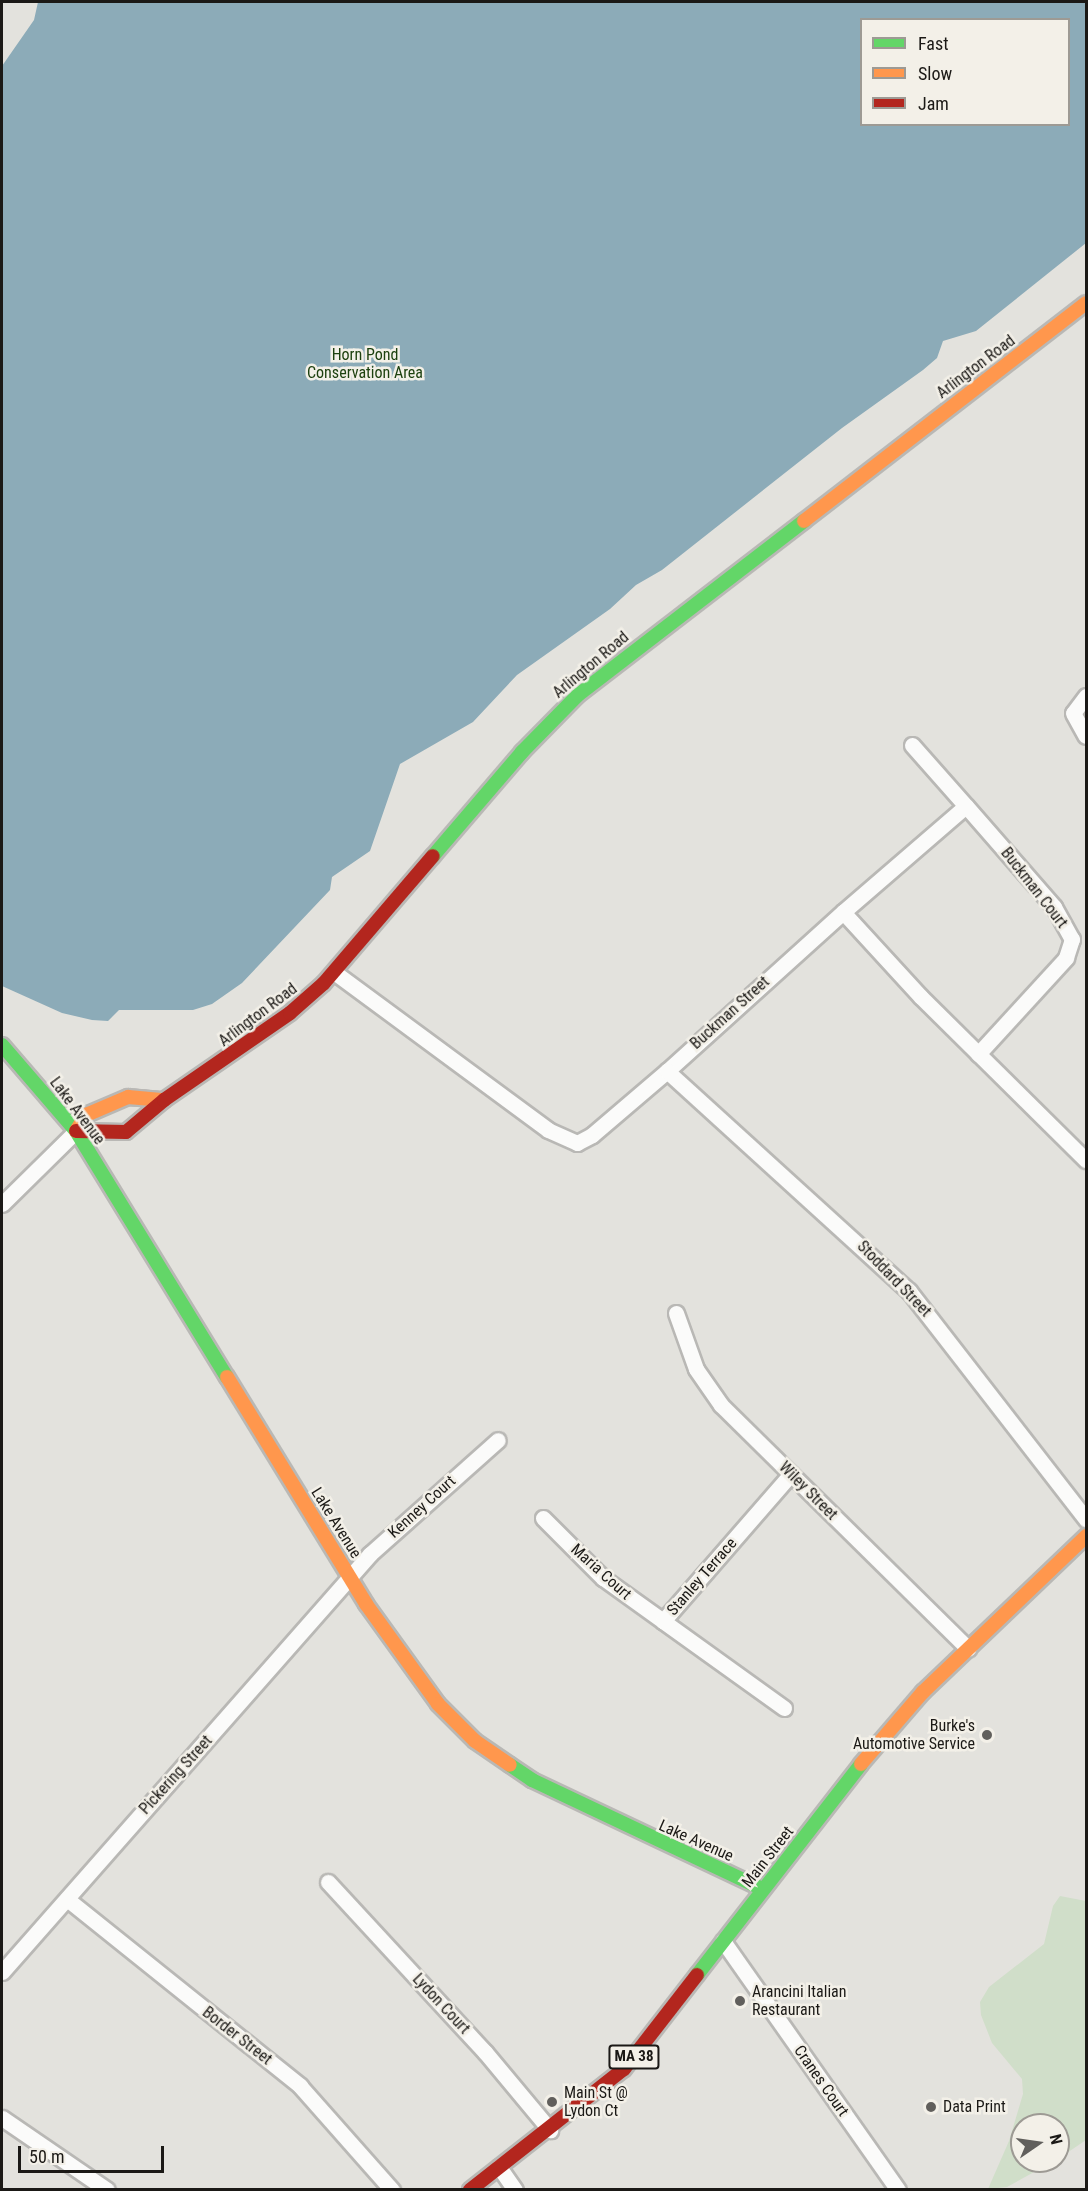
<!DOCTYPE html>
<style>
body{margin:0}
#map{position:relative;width:1088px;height:2191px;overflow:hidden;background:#e3e2dd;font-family:"Roboto Condensed",sans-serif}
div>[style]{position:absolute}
.green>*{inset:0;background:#d0dec9}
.water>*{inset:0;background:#8cabb8}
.roads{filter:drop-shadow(2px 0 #b9b8b5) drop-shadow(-2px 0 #b9b8b5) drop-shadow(0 2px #b9b8b5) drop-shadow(0 -2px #b9b8b5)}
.street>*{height:15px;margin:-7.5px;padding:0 7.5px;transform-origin:7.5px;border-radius:7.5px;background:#fbfbfa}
.fast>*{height:14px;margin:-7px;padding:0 7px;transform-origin:7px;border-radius:7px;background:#63d668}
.slow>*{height:14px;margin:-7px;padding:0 7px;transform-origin:7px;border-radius:7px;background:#ff974d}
.jam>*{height:14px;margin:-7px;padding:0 7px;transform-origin:7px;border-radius:7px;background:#b3261e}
.dots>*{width:16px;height:16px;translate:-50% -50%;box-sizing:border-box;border:3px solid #f3f0e8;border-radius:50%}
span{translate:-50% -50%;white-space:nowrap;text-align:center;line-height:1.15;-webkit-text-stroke:5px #f3f0e8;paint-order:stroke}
.shield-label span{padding:2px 4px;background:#f3f0e8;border:2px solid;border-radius:4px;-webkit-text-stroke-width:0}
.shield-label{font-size:15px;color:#1b1916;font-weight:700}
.park-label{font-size:16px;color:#1d410f}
.street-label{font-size:16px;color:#1b1916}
.poi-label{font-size:16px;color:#1b1916}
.right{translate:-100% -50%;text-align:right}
.left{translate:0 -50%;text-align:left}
.frame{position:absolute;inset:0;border:3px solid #1b1916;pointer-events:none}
.legend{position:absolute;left:860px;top:18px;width:210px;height:108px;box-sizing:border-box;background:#f3f0e8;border:2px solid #9d9a94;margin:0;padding:8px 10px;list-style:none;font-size:18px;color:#1b1916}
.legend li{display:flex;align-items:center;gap:12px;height:30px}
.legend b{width:30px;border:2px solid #9d9a94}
.north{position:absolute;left:1010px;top:2113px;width:60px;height:60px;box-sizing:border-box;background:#f3f0e8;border:2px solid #9d9a94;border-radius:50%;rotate:77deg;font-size:16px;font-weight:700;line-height:24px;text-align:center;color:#1b1916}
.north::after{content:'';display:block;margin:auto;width:21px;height:27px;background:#615f5c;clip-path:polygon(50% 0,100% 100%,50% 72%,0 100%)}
.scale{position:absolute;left:18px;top:2146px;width:146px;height:27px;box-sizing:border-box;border:3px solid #1b1916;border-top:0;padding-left:8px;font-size:18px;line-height:21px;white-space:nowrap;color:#1b1916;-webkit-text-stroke:4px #f3f0e8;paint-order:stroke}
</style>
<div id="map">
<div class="green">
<div style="clip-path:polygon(1060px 1896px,1086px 1901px,1086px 2140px,1058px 2159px,1058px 2125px,1022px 2125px,1022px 2161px,1054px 2161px,1007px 2187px,988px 2189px,1009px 2141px,1023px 2094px,1022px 2079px,992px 2043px,981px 2015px,980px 2002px,989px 1987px,1044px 1944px,1053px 1906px)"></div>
</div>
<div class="water">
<div style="clip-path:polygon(evenodd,38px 2px,1086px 2px,1086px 243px,976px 331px,943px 341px,937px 358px,923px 370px,842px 428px,662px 570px,636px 585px,610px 609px,517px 675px,473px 722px,400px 764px,370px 851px,332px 877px,330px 890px,242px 983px,212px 1004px,193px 1010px,119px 1010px,108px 1021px,92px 1020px,62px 1013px,2px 986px,2px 66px,34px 20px,38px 2px,862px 20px,1068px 20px,1068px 124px,862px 124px,862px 20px)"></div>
</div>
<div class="roads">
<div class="street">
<div style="left:1086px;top:696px;width:21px;rotate:127deg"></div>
<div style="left:1073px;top:713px;width:26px;rotate:61deg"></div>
<div style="left:912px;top:745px;width:81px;rotate:48.5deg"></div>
<div style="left:843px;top:912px;width:162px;rotate:-40.8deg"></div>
<div style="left:966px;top:806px;width:134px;rotate:48.9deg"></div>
<div style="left:1054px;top:907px;width:37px;rotate:61deg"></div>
<div style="left:1072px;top:939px;width:20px;rotate:108deg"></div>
<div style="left:1066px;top:958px;width:130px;rotate:132.5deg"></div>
<div style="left:334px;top:972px;width:266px;rotate:36.4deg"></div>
<div style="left:548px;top:1130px;width:32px;rotate:24deg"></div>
<div style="left:577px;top:1143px;width:17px;rotate:-28deg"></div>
<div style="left:592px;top:1135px;width:99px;rotate:-40.5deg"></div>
<div style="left:667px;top:1071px;width:237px;rotate:-42.1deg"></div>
<div style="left:843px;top:912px;width:115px;rotate:47.5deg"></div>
<div style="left:921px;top:997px;width:232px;rotate:44.7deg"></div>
<div style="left:667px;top:1071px;width:327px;rotate:42.3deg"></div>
<div style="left:909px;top:1291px;width:289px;rotate:52.2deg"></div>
<div style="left:2px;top:1204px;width:104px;rotate:-44.6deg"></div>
<div style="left:676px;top:1313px;width:59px;rotate:70.3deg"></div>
<div style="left:696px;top:1369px;width:44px;rotate:55.2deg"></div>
<div style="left:721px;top:1405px;width:347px;rotate:44.6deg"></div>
<div style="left:543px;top:1518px;width:85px;rotate:45deg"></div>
<div style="left:603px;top:1578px;width:74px;rotate:35.6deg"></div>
<div style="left:784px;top:1708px;width:149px;rotate:-144.3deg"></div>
<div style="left:663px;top:1621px;width:195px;rotate:-49deg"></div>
<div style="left:328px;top:1882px;width:231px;rotate:47.3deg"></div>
<div style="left:485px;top:2052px;width:102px;rotate:50.2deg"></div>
<div style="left:67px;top:1899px;width:299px;rotate:38.7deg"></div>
<div style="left:300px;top:2086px;width:139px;rotate:48.5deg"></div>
<div style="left:723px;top:1941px;width:304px;rotate:54.9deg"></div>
<div style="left:2px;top:1972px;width:557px;rotate:-48.64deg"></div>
<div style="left:370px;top:1554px;width:171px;rotate:-41.7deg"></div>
<div style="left:2px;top:2118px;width:127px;rotate:34.4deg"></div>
<div style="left:499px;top:2167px;width:28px;rotate:55deg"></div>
</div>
<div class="fast">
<div style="left:433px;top:856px;width:137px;rotate:-49.4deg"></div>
<div style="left:522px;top:752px;width:80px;rotate:-45.5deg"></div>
<div style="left:578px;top:695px;width:285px;rotate:-37.6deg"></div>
<div style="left:2px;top:1045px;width:113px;rotate:49.3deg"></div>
<div style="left:76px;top:1131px;width:289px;rotate:58.5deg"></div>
<div style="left:510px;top:1765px;width:27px;rotate:34deg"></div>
<div style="left:532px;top:1780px;width:255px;rotate:25.3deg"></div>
<div style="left:697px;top:1975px;width:267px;rotate:-52.1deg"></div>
</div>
<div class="slow">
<div style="left:804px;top:521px;width:356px;rotate:-37.7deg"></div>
<div style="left:76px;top:1131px;width:19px;rotate:-58deg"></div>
<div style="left:86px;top:1115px;width:46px;rotate:-23.2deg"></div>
<div style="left:128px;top:1097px;width:36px;rotate:5deg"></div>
<div style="left:227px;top:1377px;width:266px;rotate:58.5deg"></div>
<div style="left:366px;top:1604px;width:123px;rotate:54.2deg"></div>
<div style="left:438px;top:1704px;width:52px;rotate:45deg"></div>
<div style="left:475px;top:1741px;width:42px;rotate:34.4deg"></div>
<div style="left:861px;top:1764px;width:95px;rotate:-49.3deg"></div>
<div style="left:923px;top:1692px;width:226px;rotate:-43.7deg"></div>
</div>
<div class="jam">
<div style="left:76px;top:1131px;width:50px;rotate:1.1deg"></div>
<div style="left:126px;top:1132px;width:50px;rotate:-40.1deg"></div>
<div style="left:164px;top:1100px;width:153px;rotate:-34.6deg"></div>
<div style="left:290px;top:1013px;width:45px;rotate:-41.4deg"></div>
<div style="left:324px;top:983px;width:167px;rotate:-49.4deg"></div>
<div style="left:470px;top:2190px;width:196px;rotate:-38.2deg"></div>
<div style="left:624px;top:2069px;width:119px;rotate:-52.2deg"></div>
</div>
</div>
<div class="dots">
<div style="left:987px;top:1735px;background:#615f5c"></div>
<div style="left:740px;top:2001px;background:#615f5c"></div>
<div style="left:552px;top:2102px;background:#615f5c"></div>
<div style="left:931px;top:2107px;background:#615f5c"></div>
</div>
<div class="shield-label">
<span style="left:634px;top:2057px">MA 38</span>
</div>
<div class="park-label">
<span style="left:365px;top:364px">Horn Pond<br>Conservation Area</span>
</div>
<div class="street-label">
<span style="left:976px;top:367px;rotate:-37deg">Arlington Road</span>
<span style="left:591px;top:665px;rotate:-40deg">Arlington Road</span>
<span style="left:1034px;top:888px;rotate:52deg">Buckman Court</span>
<span style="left:730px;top:1013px;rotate:-42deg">Buckman Street</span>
<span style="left:258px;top:1015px;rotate:-37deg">Arlington Road</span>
<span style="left:77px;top:1111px;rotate:53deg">Lake Avenue</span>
<span style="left:894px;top:1279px;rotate:46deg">Stoddard Street</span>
<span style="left:808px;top:1491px;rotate:45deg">Wiley Street</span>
<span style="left:422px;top:1507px;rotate:-42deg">Kenney Court</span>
<span style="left:336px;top:1523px;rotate:58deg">Lake Avenue</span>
<span style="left:601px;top:1572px;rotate:42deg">Maria Court</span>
<span style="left:702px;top:1577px;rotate:-49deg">Stanley Terrace</span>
<span style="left:176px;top:1775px;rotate:-48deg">Pickering Street</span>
<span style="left:696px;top:1841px;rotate:24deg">Lake Avenue</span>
<span style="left:768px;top:1857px;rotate:-52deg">Main Street</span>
<span style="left:441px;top:2004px;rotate:47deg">Lydon Court</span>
<span style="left:237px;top:2036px;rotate:38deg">Border Street</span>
<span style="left:821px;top:2081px;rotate:55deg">Cranes Court</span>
</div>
<div class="poi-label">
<span class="right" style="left:975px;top:1735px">Burke's<br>Automotive Service</span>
<span class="left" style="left:752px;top:2001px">Arancini Italian<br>Restaurant</span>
<span class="left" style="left:564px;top:2102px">Main St @<br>Lydon Ct</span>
<span class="left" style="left:943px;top:2107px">Data Print</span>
</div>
<div class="frame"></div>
<ul class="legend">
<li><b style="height:8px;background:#63d668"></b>Fast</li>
<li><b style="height:8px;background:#ff974d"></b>Slow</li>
<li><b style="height:8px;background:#b3261e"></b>Jam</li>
</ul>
<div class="north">N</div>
<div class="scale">50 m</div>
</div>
